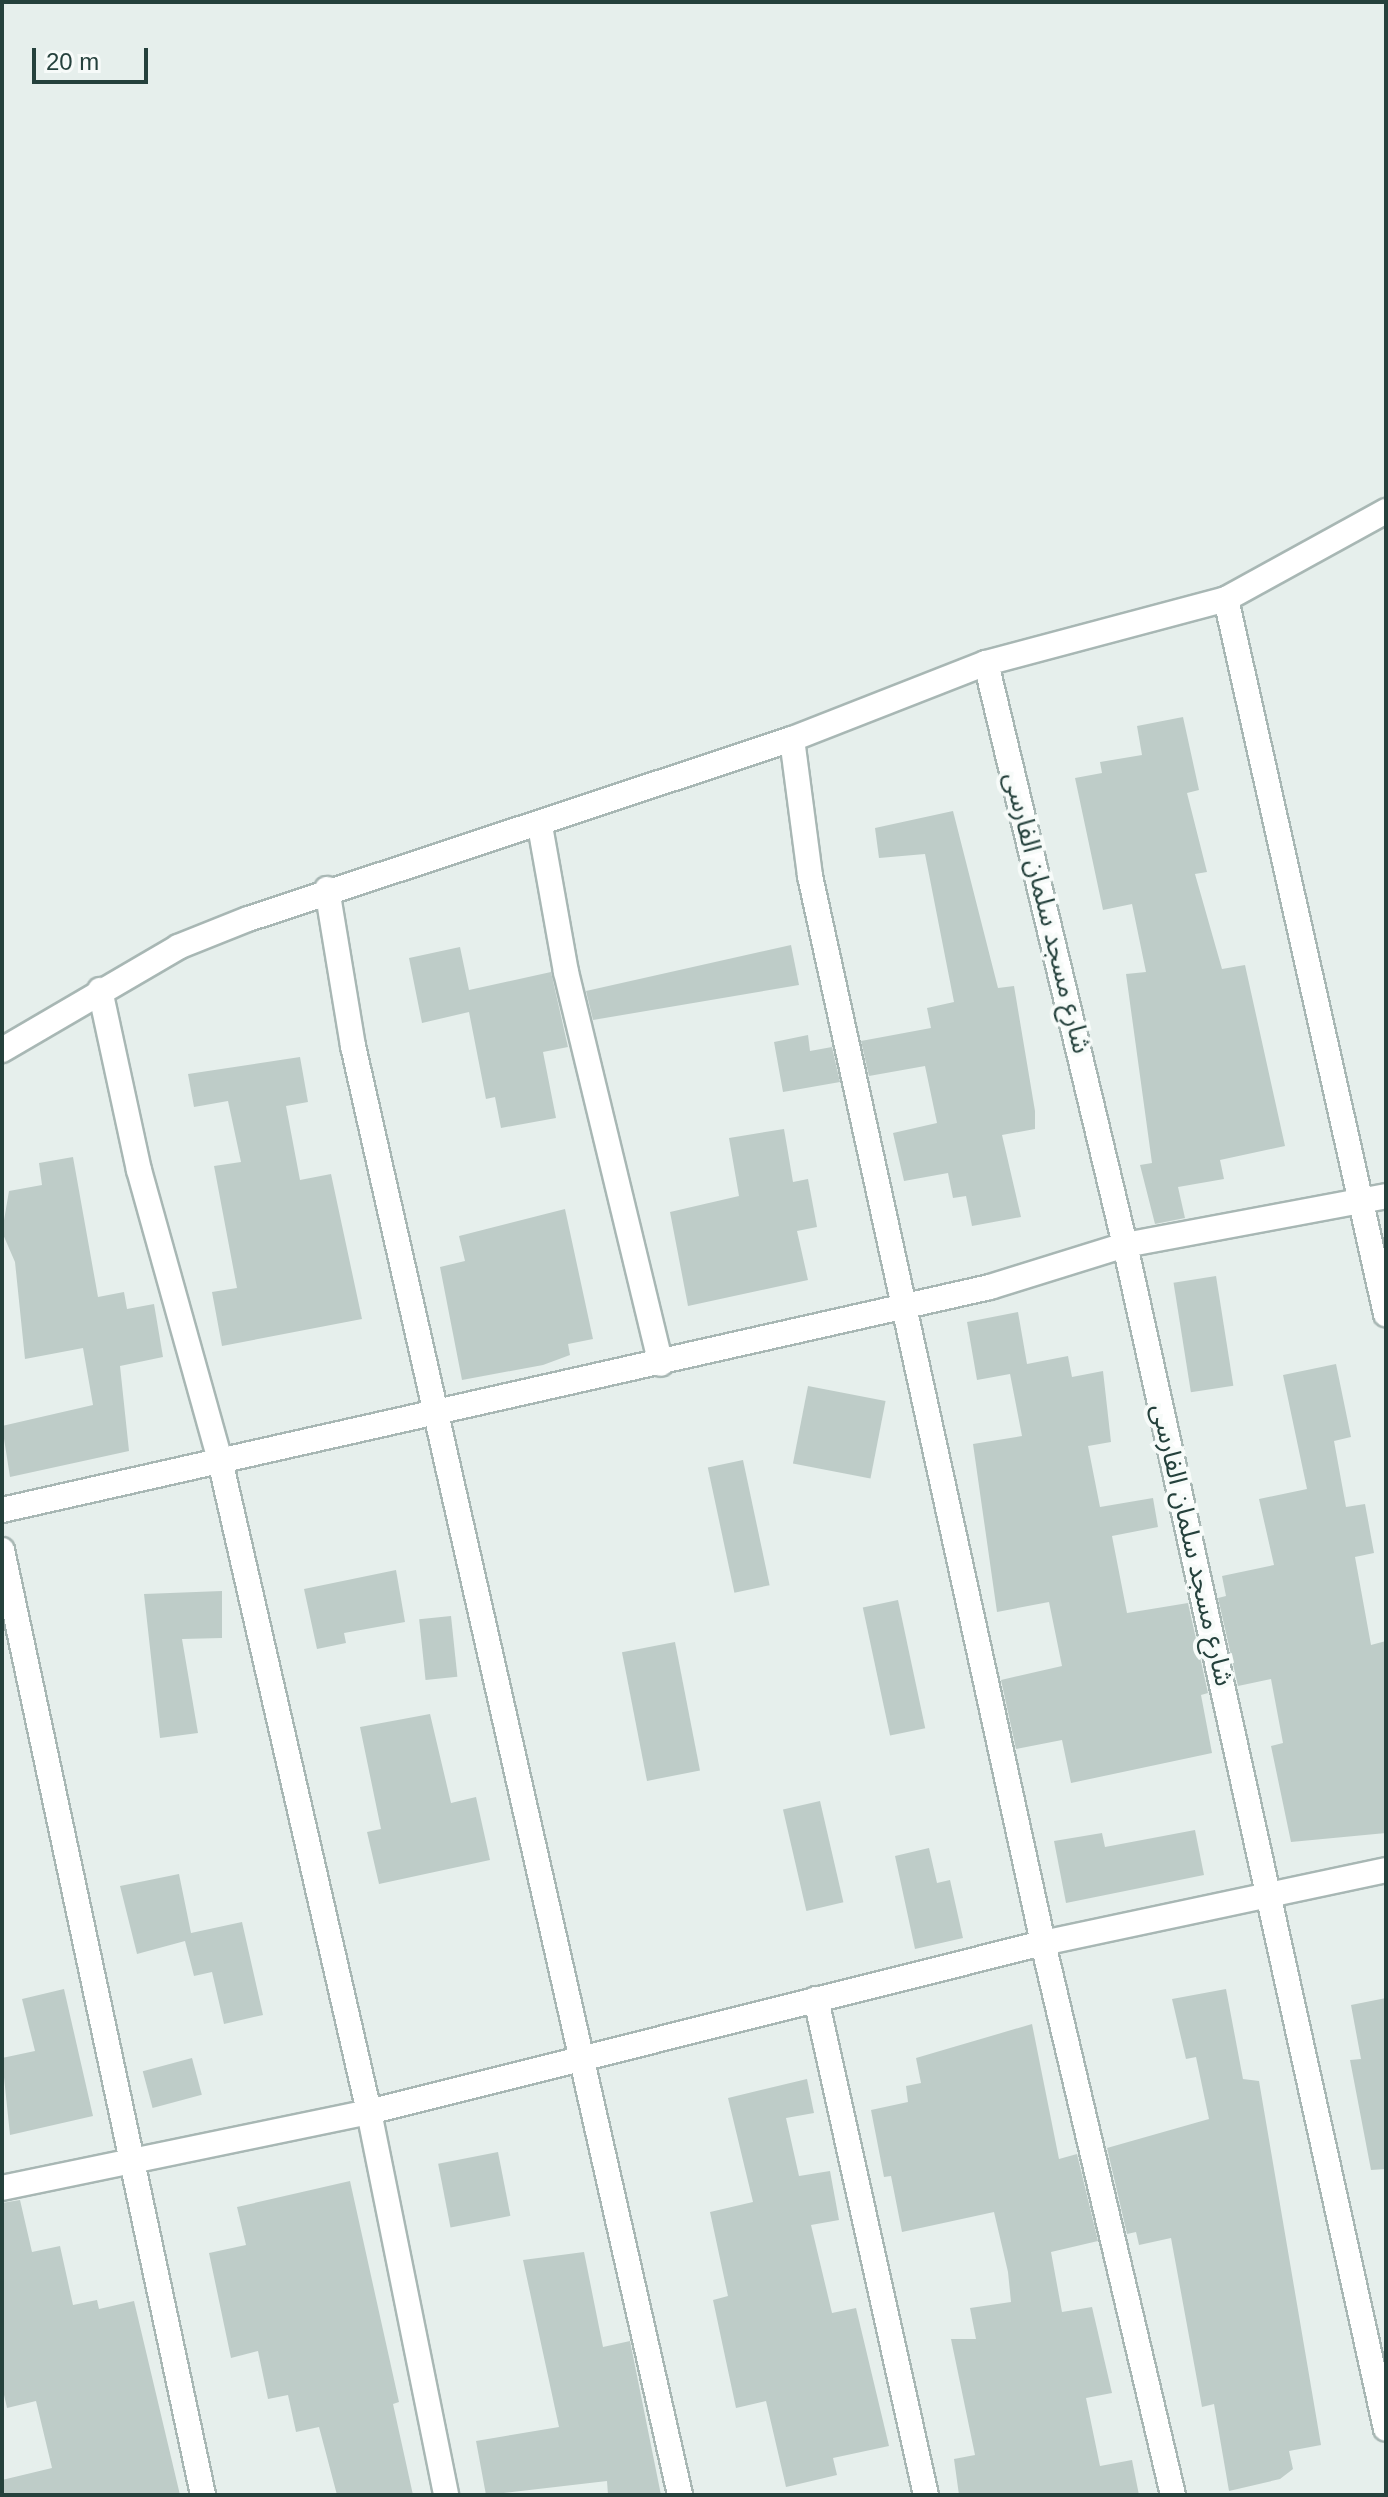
<!DOCTYPE html>
<meta charset="utf-8">
<style>
body{margin:0}
#map{position:relative;width:1388px;height:2497px;overflow:hidden;background:#e6efec;font-family:Helvetica,"Noto Sans Arabic",sans-serif}
div>[style]{position:absolute}
.building>*{inset:0;background:#beccc8;transform-origin:0 0}
.roads{filter:drop-shadow(2px 0 #a8b7b4) drop-shadow(-2px 0 #a8b7b4) drop-shadow(0 2px #a8b7b4) drop-shadow(0 -2px #a8b7b4)}
.minor>*{height:24px;margin:-12px;padding:0 12px;transform-origin:12px;border-radius:12px;background:#fff}
span{translate:-50% -50%;white-space:nowrap;text-align:center;line-height:1.15;-webkit-text-stroke:8px #f7fbf9;paint-order:stroke}
.street-label{font-size:26px;color:#25413c}
.frame{position:absolute;inset:0;border:4px solid #25413c;pointer-events:none}
.scale{position:absolute;left:32px;top:48px;width:116px;height:36px;box-sizing:border-box;border:4px solid #25413c;border-top:0;padding-left:10px;font-size:24px;line-height:28px;white-space:nowrap;color:#25413c;-webkit-text-stroke:6px #f7fbf9;paint-order:stroke}
</style>
<div id="map">
<div class="building">
<div style="clip-path:polygon(1183px 717px,1199px 790px,1187px 793px,1207px 872px,1195px 874px,1222px 969px,1245px 965px,1285px 1146px,1220px 1160px,1224px 1179px,1178px 1187px,1185px 1218px,1155px 1224px,1140px 1165px,1152px 1163px,1126px 974px,1146px 972px,1132px 904px,1103px 910px,1075px 778px,1102px 773px,1100px 762px,1142px 755px,1137px 726px)"></div>
<div style="clip-path:polygon(953px 811px,998px 988px,1014px 986px,1035px 1111px,1035px 1129px,1002px 1135px,1021px 1217px,972px 1226px,966px 1196px,953px 1198px,948px 1173px,904px 1181px,893px 1133px,937px 1123px,925px 1066px,869px 1076px,861px 1041px,931px 1028px,927px 1008px,954px 1002px,925px 854px,879px 858px,875px 828px)"></div>
<div style="clip-path:polygon(791px 945px,799px 985px,593px 1020px,586px 991px)"></div>
<div style="clip-path:polygon(460px 947px,469px 990px,551px 972px,568px 1047px,543px 1052px,556px 1118px,501px 1128px,495px 1097px,486px 1099px,469px 1012px,422px 1023px,409px 958px)"></div>
<div style="clip-path:polygon(808px 1035px,810px 1051px,832px 1047px,840px 1082px,783px 1092px,774px 1042px)"></div>
<div style="clip-path:polygon(300px 1057px,308px 1102px,286px 1106px,300px 1180px,331px 1174px,362px 1319px,222px 1346px,212px 1292px,237px 1288px,214px 1166px,241px 1162px,228px 1101px,194px 1107px,188px 1074px)"></div>
<div style="clip-path:polygon(784px 1129px,793px 1182px,808px 1179px,817px 1227px,797px 1231px,808px 1280px,688px 1306px,670px 1212px,739px 1196px,729px 1138px)"></div>
<div style="clip-path:polygon(73px 1157px,98px 1297px,124px 1292px,127px 1309px,154px 1304px,163px 1357px,120px 1366px,129px 1451px,10px 1477px,2px 1426px,93px 1405px,83px 1348px,25px 1359px,15px 1262px,2px 1232px,9px 1191px,42px 1185px,39px 1163px)"></div>
<div style="clip-path:polygon(565px 1209px,593px 1339px,568px 1344px,570px 1355px,543px 1365px,462px 1380px,440px 1267px,465px 1261px,459px 1236px)"></div>
<div style="left:1216px;top:1276px;width:111px;height:43px;rotate:81deg"></div>
<div style="clip-path:polygon(1018px 1312px,1027px 1364px,1068px 1356px,1072px 1377px,1103px 1371px,1111px 1442px,1088px 1446px,1100px 1507px,1153px 1498px,1158px 1527px,1112px 1536px,1127px 1613px,1188px 1603px,1208px 1693px,1201px 1695px,1212px 1753px,1071px 1783px,1062px 1740px,1016px 1749px,1001px 1680px,1062px 1666px,1049px 1602px,997px 1612px,973px 1444px,1022px 1436px,1010px 1374px,977px 1380px,967px 1322px)"></div>
<div style="clip-path:polygon(1336px 1364px,1351px 1437px,1334px 1441px,1346px 1507px,1365px 1504px,1374px 1553px,1355px 1557px,1371px 1645px,1386px 1641px,1386px 1833px,1291px 1842px,1271px 1746px,1283px 1743px,1271px 1679px,1238px 1686px,1218px 1598px,1226px 1596px,1222px 1576px,1274px 1565px,1259px 1499px,1307px 1489px,1283px 1375px)"></div>
<div style="left:808px;top:1386px;width:79px;height:79px;rotate:11deg"></div>
<div style="left:743px;top:1460px;width:128px;height:36px;rotate:78deg"></div>
<div style="clip-path:polygon(396px 1570px,405px 1622px,344px 1633px,346px 1643px,317px 1649px,304px 1589px)"></div>
<div style="clip-path:polygon(222px 1591px,222px 1638px,182px 1639px,198px 1733px,160px 1738px,144px 1594px)"></div>
<div style="left:898px;top:1600px;width:131px;height:36px;rotate:78deg"></div>
<div style="left:451px;top:1616px;width:61px;height:32px;rotate:84deg"></div>
<div style="left:675px;top:1642px;width:131px;height:54px;rotate:79deg"></div>
<div style="clip-path:polygon(430px 1714px,451px 1803px,476px 1797px,490px 1860px,379px 1884px,367px 1832px,381px 1829px,360px 1727px)"></div>
<div style="left:820px;top:1801px;width:104px;height:38px;rotate:77deg"></div>
<div style="clip-path:polygon(1195px 1830px,1204px 1875px,1066px 1903px,1054px 1841px,1102px 1833px,1105px 1847px)"></div>
<div style="clip-path:polygon(929px 1848px,937px 1883px,950px 1880px,963px 1938px,915px 1949px,895px 1856px)"></div>
<div style="clip-path:polygon(179px 1874px,191px 1933px,242px 1922px,263px 2015px,224px 2024px,212px 1972px,194px 1976px,185px 1941px,137px 1954px,120px 1886px)"></div>
<div style="clip-path:polygon(64px 1989px,93px 2116px,10px 2135px,2px 2058px,35px 2051px,22px 1999px)"></div>
<div style="clip-path:polygon(1226px 1989px,1243px 2079px,1259px 2081px,1321px 2445px,1289px 2451px,1293px 2469px,1280px 2479px,1229px 2491px,1214px 2404px,1202px 2407px,1171px 2238px,1139px 2245px,1136px 2232px,1127px 2234px,1107px 2148px,1209px 2119px,1196px 2057px,1186px 2059px,1172px 1999px)"></div>
<div style="clip-path:polygon(1386px 1998px,1386px 2169px,1371px 2170px,1350px 2060px,1361px 2059px,1351px 2005px)"></div>
<div style="clip-path:polygon(1032px 2024px,1059px 2159px,1077px 2154px,1098px 2241px,1051px 2252px,1062px 2312px,1092px 2307px,1112px 2393px,1086px 2398px,1100px 2466px,1132px 2460px,1139px 2495px,959px 2495px,954px 2459px,975px 2455px,951px 2339px,976px 2339px,970px 2308px,1011px 2302px,1008px 2272px,994px 2212px,902px 2232px,891px 2176px,884px 2177px,871px 2110px,908px 2102px,906px 2086px,921px 2083px,916px 2058px)"></div>
<div style="left:192px;top:2058px;width:38px;height:51px;rotate:75deg"></div>
<div style="clip-path:polygon(807px 2079px,814px 2113px,786px 2118px,799px 2176px,830px 2171px,839px 2220px,811px 2225px,832px 2313px,856px 2308px,889px 2446px,833px 2458px,837px 2475px,786px 2487px,766px 2401px,736px 2408px,713px 2300px,728px 2296px,710px 2212px,753px 2202px,728px 2098px)"></div>
<div style="left:498px;top:2152px;width:65px;height:61px;rotate:79deg"></div>
<div style="clip-path:polygon(350px 2181px,399px 2402px,393px 2404px,413px 2495px,337px 2495px,319px 2427px,296px 2432px,288px 2395px,268px 2399px,258px 2351px,231px 2358px,209px 2253px,246px 2245px,237px 2207px)"></div>
<div style="clip-path:polygon(20px 2200px,32px 2252px,60px 2246px,73px 2305px,97px 2300px,99px 2309px,134px 2301px,180px 2495px,2px 2495px,2px 2480px,52px 2468px,36px 2401px,7px 2408px,2px 2386px,2px 2203px)"></div>
<div style="clip-path:polygon(584px 2252px,603px 2347px,630px 2341px,661px 2495px,608px 2495px,607px 2481px,486px 2495px,476px 2441px,559px 2427px,523px 2260px)"></div>
</div>
<div class="roads">
<div class="minor">
<div style="left:1226px;top:599px;width:733px;rotate:77.39deg"></div>
<div style="left:986px;top:663px;width:598px;rotate:76.57deg"></div>
<div style="left:1125px;top:1245px;width:1212px;rotate:77.57deg"></div>
<div style="left:792px;top:739px;width:138px;rotate:82.5deg"></div>
<div style="left:810px;top:876px;width:1092px;rotate:77.68deg"></div>
<div style="left:1043px;top:1943px;width:567px;rotate:76.75deg"></div>
<div style="left:540px;top:826px;width:148px;rotate:79.9deg"></div>
<div style="left:566px;top:972px;width:403px;rotate:76.4deg"></div>
<div style="left:327px;top:889px;width:159px;rotate:80.6deg"></div>
<div style="left:353px;top:1046px;width:1485px;rotate:77.28deg"></div>
<div style="left:100px;top:990px;width:184px;rotate:77.8deg"></div>
<div style="left:139px;top:1170px;width:297px;rotate:74.4deg"></div>
<div style="left:219px;top:1456px;width:673px;rotate:77.12deg"></div>
<div style="left:369px;top:2112px;width:391px;rotate:78.6deg"></div>
<div style="left:2px;top:1050px;width:204px;rotate:-30.3deg"></div>
<div style="left:178px;top:947px;width:75px;rotate:-21.8deg"></div>
<div style="left:248px;top:919px;width:573px;rotate:-18.31deg"></div>
<div style="left:792px;top:739px;width:208px;rotate:-21.4deg"></div>
<div style="left:986px;top:663px;width:248px;rotate:-14.9deg"></div>
<div style="left:1226px;top:599px;width:183px;rotate:-28.8deg"></div>
<div style="left:2px;top:1510px;width:1013px;rotate:-12.72deg"></div>
<div style="left:990px;top:1287px;width:141px;rotate:-17.3deg"></div>
<div style="left:1125px;top:1245px;width:266px;rotate:-10.6deg"></div>
<div style="left:2px;top:1550px;width:966px;rotate:77.99deg"></div>
<div style="left:816px;top:1999px;width:508px;rotate:77.5deg"></div>
<div style="left:2px;top:2188px;width:375px;rotate:-11.7deg"></div>
<div style="left:369px;top:2112px;width:695px;rotate:-14.08deg"></div>
<div style="left:1043px;top:1943px;width:351px;rotate:-12deg"></div>
</div>
</div>
<div class="street-label">
<span style="left:1047px;top:913px;rotate:76deg">شارع مسجد سلمان الفارسى</span>
<span style="left:1192px;top:1545px;rotate:77deg">شارع مسجد سلمان الفارسى</span>
</div>
<div class="frame"></div>
<div class="scale">20 m</div>
</div>
